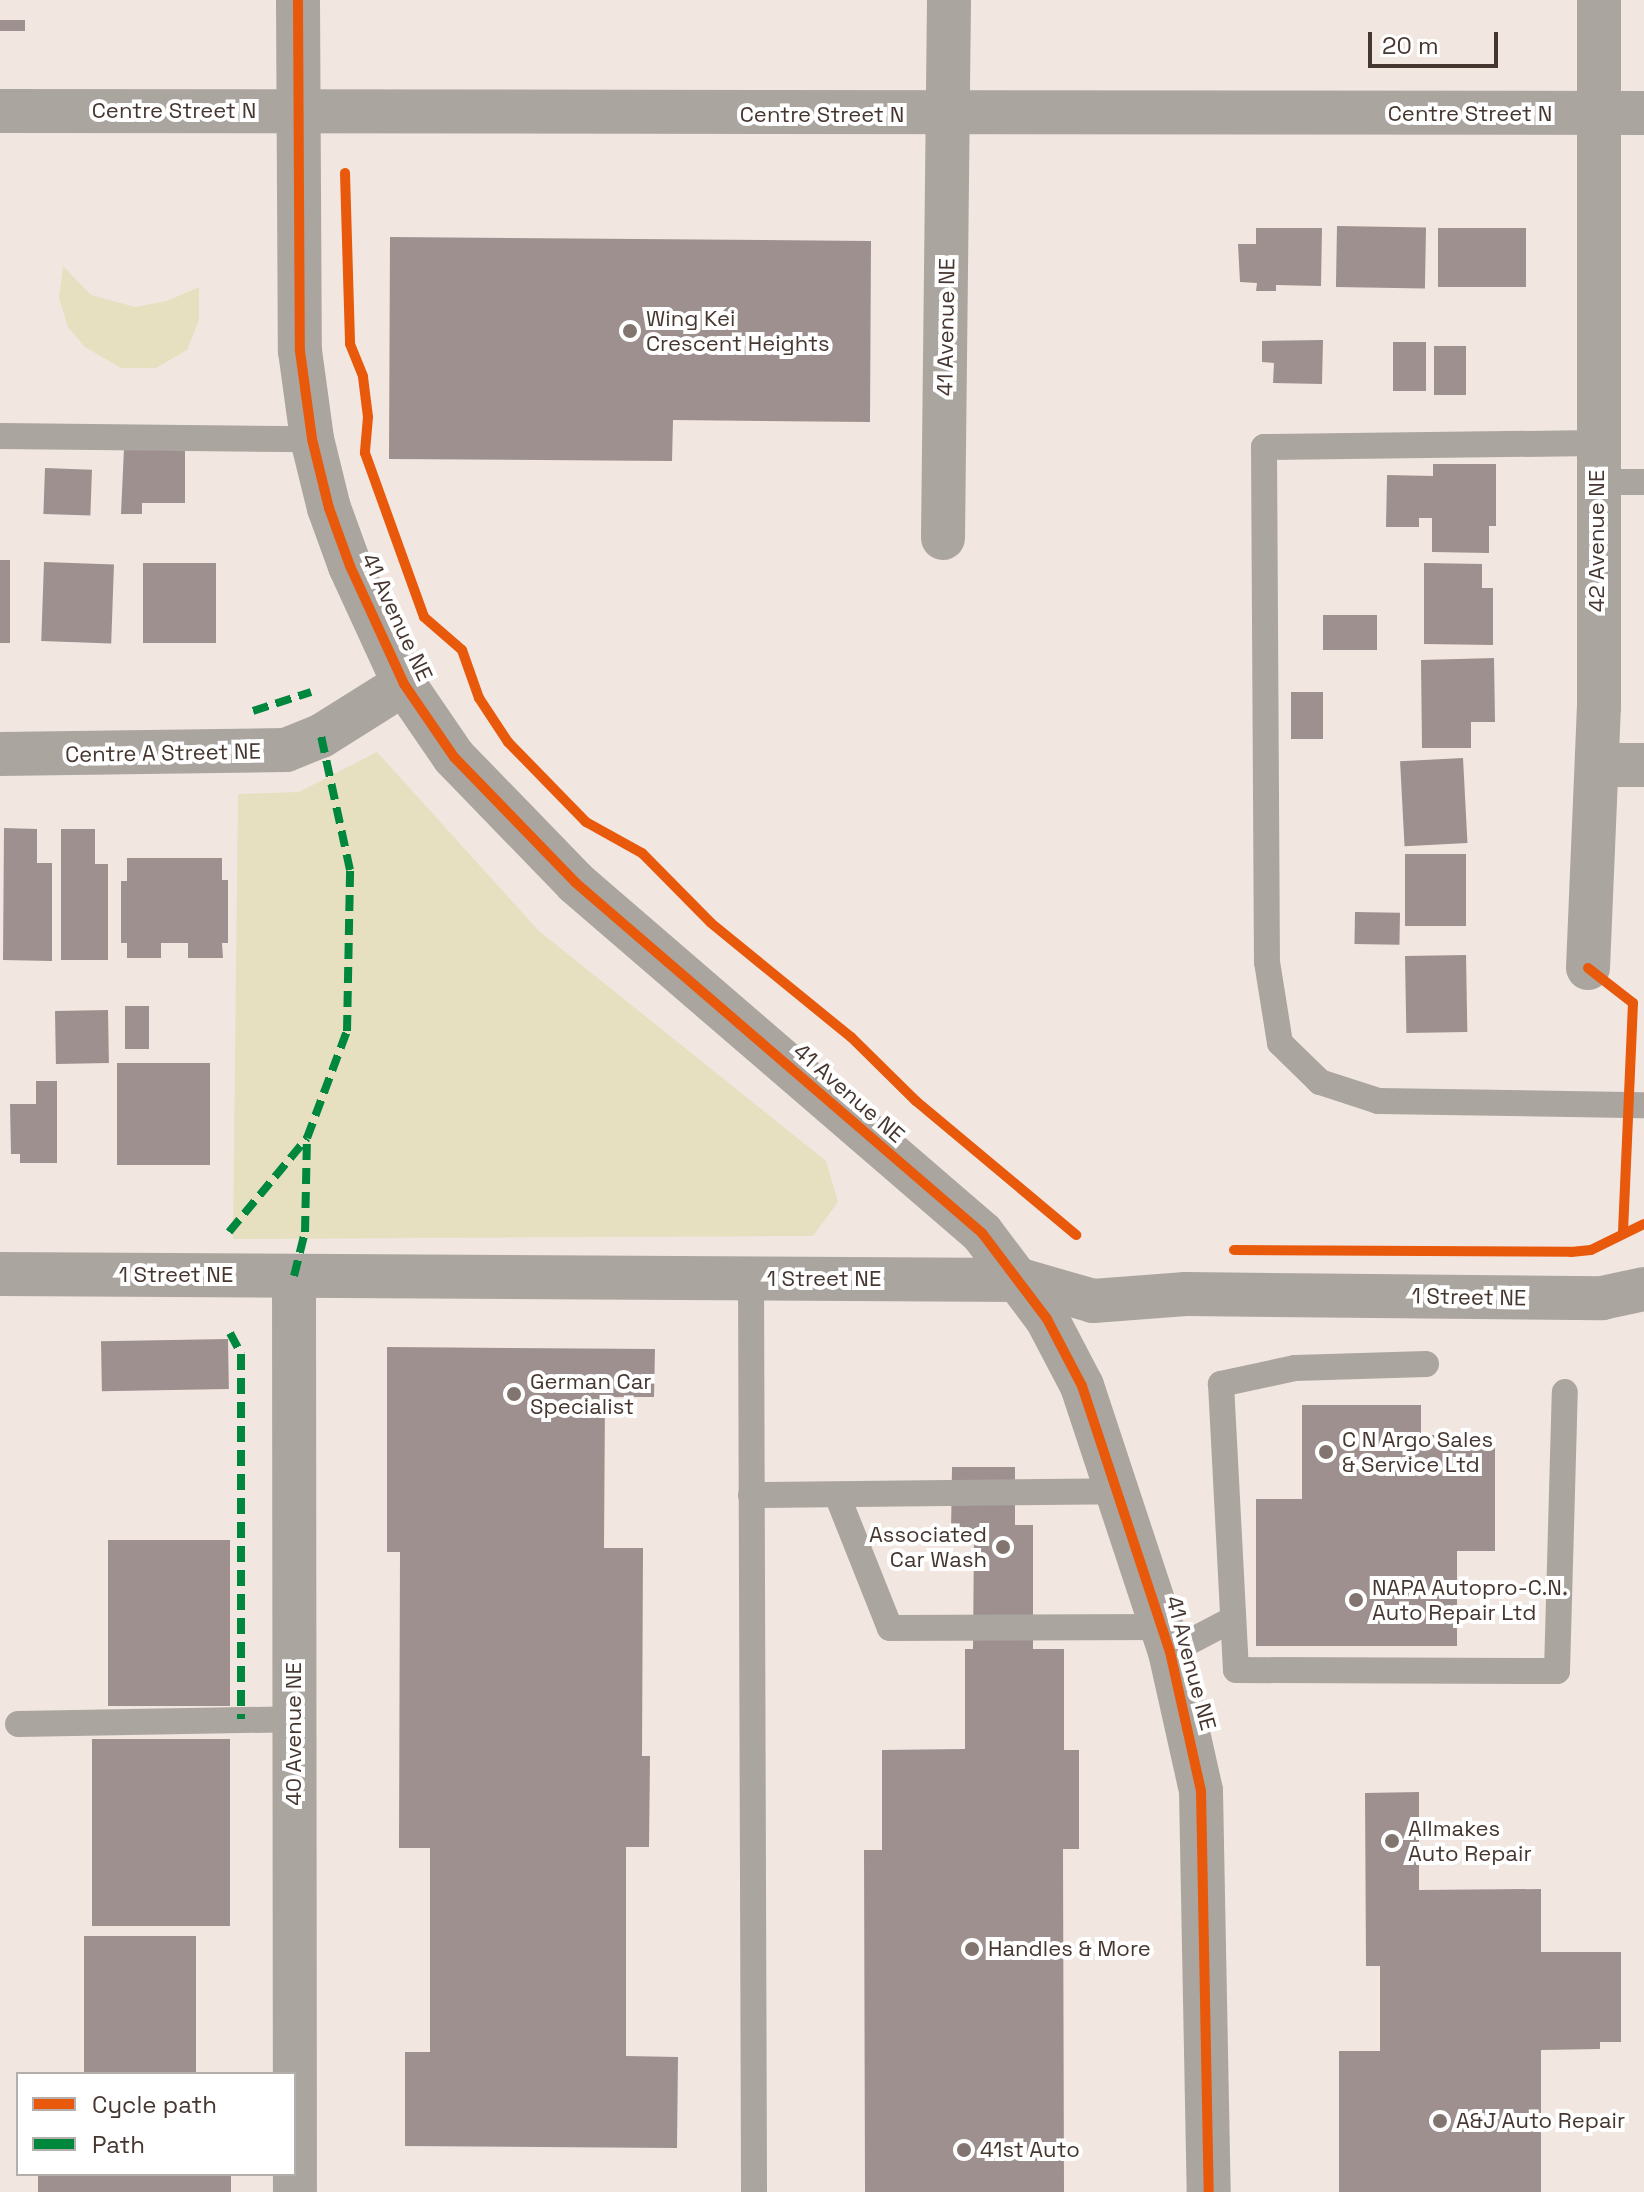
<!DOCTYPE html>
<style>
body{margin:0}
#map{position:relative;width:1644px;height:2192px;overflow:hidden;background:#f2e6e1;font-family:"Space Grotesk",sans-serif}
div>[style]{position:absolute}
.green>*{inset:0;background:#e6dfc0}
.building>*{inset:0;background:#9d908e;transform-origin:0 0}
.lane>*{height:26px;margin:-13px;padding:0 13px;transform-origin:13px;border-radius:13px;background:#aba5a0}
.street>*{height:44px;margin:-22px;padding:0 22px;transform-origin:22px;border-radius:22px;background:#aba5a0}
.secondary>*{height:44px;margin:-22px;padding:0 22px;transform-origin:22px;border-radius:22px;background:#aba5a0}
.quiet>*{height:8px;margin-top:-4px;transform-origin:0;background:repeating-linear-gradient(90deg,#00873e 0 16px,transparent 0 24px)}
.cycleway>*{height:10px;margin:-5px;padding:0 5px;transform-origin:5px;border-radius:5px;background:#e8590c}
.dots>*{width:22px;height:22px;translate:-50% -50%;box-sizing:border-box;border:4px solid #fff;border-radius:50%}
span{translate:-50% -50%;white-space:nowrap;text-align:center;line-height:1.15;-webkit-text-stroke:8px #fff;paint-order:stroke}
.street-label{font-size:22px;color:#463630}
.poi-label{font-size:22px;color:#463630}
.left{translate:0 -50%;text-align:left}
.right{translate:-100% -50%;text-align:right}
.legend{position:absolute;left:16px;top:2072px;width:280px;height:104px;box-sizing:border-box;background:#fff;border:2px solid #b5afac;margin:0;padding:10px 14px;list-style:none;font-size:24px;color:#463630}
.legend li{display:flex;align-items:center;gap:16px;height:40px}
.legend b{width:40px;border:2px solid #b5afac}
.scale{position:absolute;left:1368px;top:32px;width:130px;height:36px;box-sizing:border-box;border:4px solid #463630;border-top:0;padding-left:10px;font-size:24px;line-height:28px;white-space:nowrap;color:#463630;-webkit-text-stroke:6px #fff;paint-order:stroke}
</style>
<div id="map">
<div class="green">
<div style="clip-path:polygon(63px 266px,91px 295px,135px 307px,167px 301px,199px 287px,199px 320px,187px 350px,156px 368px,121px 368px,85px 347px,68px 327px,59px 298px)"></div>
<div style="clip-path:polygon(377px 752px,539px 931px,826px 1161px,838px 1202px,813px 1236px,233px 1239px,238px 794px,299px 792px)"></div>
</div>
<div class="building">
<div style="left:0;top:20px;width:25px;height:11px"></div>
<div style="left:1337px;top:226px;width:89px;height:61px;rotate:1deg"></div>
<div style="clip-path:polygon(1256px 228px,1322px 228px,1321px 286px,1276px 285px,1276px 291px,1256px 291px,1257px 283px,1240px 282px,1238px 244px,1256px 244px)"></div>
<div style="left:1438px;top:228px;width:88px;height:59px"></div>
<div style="clip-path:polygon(390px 237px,871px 241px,870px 422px,673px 420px,672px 461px,389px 459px)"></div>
<div style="clip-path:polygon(1323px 340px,1322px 384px,1273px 383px,1274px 363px,1262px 362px,1262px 341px)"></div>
<div style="left:1426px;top:342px;width:49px;height:33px;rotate:90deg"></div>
<div style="left:1434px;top:346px;width:32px;height:49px"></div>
<div style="clip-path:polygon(124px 448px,185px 448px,185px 503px,142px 503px,142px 514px,121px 514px)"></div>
<div style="clip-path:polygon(1433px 464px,1496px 464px,1496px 526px,1489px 526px,1489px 553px,1432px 552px,1432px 518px,1419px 518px,1419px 527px,1386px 527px,1387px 475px,1433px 476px)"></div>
<div style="left:45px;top:468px;width:47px;height:46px;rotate:2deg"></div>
<div style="left:0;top:560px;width:10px;height:83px"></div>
<div style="left:44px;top:562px;width:70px;height:79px;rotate:2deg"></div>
<div style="left:143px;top:563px;width:73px;height:80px"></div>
<div style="clip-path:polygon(1424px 563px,1482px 564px,1482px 588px,1493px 588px,1493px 645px,1424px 644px)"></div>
<div style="left:1377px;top:615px;width:35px;height:54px;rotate:90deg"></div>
<div style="clip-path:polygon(1494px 658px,1495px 722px,1471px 722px,1471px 748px,1422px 748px,1421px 660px)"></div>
<div style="left:1291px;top:692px;width:32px;height:47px"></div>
<div style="left:1463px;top:758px;width:85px;height:63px;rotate:87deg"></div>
<div style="clip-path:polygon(4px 828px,37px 829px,37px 863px,52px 863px,52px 961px,3px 960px)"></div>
<div style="clip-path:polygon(61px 829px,95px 829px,95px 864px,108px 864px,108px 960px,61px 960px)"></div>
<div style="left:1405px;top:854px;width:61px;height:72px"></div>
<div style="clip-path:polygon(127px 858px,222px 858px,222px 880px,228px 880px,228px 943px,222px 943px,223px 958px,188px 958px,188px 943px,161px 943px,161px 958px,127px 958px,127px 943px,121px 943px,121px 881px,127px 881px)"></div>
<div style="left:1355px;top:912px;width:45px;height:32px;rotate:1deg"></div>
<div style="left:1466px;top:955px;width:77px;height:61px;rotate:89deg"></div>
<div style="left:125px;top:1006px;width:24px;height:43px"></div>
<div style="left:108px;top:1010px;width:53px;height:53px;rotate:89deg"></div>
<div style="left:117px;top:1063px;width:93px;height:102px"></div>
<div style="clip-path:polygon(36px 1081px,57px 1081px,57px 1163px,20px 1163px,20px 1154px,11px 1154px,10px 1104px,36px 1104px)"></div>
<div style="left:228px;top:1339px;width:50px;height:127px;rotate:89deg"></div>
<div style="clip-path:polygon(387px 1347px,655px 1349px,654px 1397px,605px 1397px,604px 1548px,643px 1548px,642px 1756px,650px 1756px,649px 1847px,626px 1847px,626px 2056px,678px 2057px,677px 2148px,405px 2146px,405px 2052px,430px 2052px,430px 1848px,399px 1848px,400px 1552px,387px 1552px)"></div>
<div style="clip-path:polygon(1302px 1405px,1421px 1405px,1421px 1435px,1495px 1435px,1495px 1551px,1457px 1551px,1457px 1646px,1256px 1646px,1256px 1499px,1302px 1499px)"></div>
<div style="clip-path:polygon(952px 1467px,1015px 1467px,1015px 1525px,1033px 1525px,1033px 1649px,1064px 1649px,1064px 1750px,1079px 1750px,1079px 1849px,1063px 1849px,1064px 2192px,865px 2192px,864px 1850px,882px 1850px,882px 1750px,965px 1749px,965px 1649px,973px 1649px,974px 1533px,951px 1533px)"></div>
<div style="left:108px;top:1540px;width:122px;height:166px"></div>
<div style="left:230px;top:1739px;width:187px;height:138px;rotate:90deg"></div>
<div style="clip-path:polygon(1419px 1792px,1419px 1890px,1541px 1889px,1541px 1952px,1621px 1952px,1621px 2042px,1600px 2042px,1600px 2049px,1541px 2050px,1541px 2192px,1339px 2192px,1339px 2051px,1380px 2051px,1380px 1966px,1366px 1966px,1365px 1793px)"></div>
<div style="left:196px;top:1936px;width:138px;height:112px;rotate:90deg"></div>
<div style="left:38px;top:2174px;width:193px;height:18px"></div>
</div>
<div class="lane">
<div style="left:0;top:436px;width:312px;rotate:0.6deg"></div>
<div style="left:1597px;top:443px;width:333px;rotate:179.3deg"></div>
<div style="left:1264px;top:447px;width:515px;rotate:89.67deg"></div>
<div style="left:1267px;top:962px;width:82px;rotate:80.9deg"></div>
<div style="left:1280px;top:1043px;width:56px;rotate:44.3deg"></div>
<div style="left:1320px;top:1082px;width:61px;rotate:18.1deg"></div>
<div style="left:1378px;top:1101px;width:266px;rotate:0.9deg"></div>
<div style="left:1596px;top:482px;width:48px"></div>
<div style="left:751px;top:1278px;width:914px;rotate:89.81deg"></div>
<div style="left:1426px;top:1364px;width:131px;rotate:178.3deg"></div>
<div style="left:1295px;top:1368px;width:76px;rotate:167.8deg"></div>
<div style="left:1221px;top:1384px;width:286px;rotate:87deg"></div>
<div style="left:1236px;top:1670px;width:321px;rotate:0.2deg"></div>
<div style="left:1557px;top:1671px;width:279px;rotate:-88.4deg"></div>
<div style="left:751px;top:1495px;width:369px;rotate:-0.6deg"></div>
<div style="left:837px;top:1495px;width:143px;rotate:68.3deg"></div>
<div style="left:890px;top:1628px;width:272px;rotate:-0.2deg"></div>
<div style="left:1170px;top:1652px;width:69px;rotate:-27.7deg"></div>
<div style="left:18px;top:1724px;width:276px;rotate:-1deg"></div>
</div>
<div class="street">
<div style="left:943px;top:538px;width:538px;rotate:-89.36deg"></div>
<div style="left:0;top:754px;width:286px;rotate:-0.8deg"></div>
<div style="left:286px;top:750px;width:38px;rotate:-22deg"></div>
<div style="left:321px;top:736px;width:98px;rotate:-32.1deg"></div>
<div style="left:1598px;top:765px;width:46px"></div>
<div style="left:1588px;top:968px;width:261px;rotate:-87.6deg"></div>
<div style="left:1599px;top:707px;width:707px;rotate:-90deg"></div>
<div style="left:0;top:1274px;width:1020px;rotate:0.34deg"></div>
<div style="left:1020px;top:1280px;width:76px;rotate:16deg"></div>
<div style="left:1093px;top:1301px;width:93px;rotate:-4.3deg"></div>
<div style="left:1186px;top:1294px;width:416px;rotate:0.6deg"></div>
<div style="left:1602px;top:1298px;width:43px;rotate:-12.1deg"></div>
<div style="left:294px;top:1276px;width:916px;rotate:89.94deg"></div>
</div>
<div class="secondary">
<div style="left:298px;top:0;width:351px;rotate:89.7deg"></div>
<div style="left:300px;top:351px;width:89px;rotate:82.2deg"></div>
<div style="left:312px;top:439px;width:71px;rotate:76.2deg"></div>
<div style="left:329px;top:508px;width:62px;rotate:70.1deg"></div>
<div style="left:350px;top:566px;width:130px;rotate:65.4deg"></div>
<div style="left:404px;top:684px;width:88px;rotate:55.6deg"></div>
<div style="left:454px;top:757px;width:175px;rotate:45.9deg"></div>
<div style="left:576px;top:883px;width:536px;rotate:40.76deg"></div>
<div style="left:982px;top:1233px;width:108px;rotate:52.9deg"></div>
<div style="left:1047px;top:1319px;width:76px;rotate:62.4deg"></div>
<div style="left:1082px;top:1386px;width:280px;rotate:71.7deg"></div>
<div style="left:1170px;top:1652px;width:142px;rotate:77.4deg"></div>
<div style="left:1201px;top:1791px;width:401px;rotate:88.9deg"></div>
<div style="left:0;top:111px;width:1644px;rotate:0.07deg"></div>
</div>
<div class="quiet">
<div style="left:253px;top:711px;width:61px;rotate:-18.1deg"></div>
<div style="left:229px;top:1232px;width:122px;rotate:-50.3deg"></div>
<div style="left:294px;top:1276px;width:45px;rotate:-76deg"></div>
<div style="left:305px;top:1232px;width:94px;rotate:-88.8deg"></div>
<div style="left:307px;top:1138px;width:114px;rotate:-69.5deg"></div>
<div style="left:347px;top:1031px;width:161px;rotate:-88.9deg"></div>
<div style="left:350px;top:870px;width:137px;rotate:-102.2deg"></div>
<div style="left:230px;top:1333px;width:24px;rotate:62deg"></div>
<div style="left:241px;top:1354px;width:365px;rotate:90deg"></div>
</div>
<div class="cycleway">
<div style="left:298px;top:0;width:351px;rotate:89.7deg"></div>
<div style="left:300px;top:351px;width:89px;rotate:82.2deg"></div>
<div style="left:312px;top:439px;width:71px;rotate:76.2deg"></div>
<div style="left:329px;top:508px;width:62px;rotate:70.1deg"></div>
<div style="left:350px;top:566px;width:130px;rotate:65.4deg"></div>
<div style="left:404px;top:684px;width:88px;rotate:55.6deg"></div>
<div style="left:454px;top:757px;width:175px;rotate:45.9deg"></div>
<div style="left:576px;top:883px;width:536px;rotate:40.76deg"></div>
<div style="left:982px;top:1233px;width:108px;rotate:52.9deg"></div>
<div style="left:1047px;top:1319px;width:76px;rotate:62.4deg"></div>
<div style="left:1082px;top:1386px;width:280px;rotate:71.7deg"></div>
<div style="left:1170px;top:1652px;width:142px;rotate:77.4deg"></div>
<div style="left:1201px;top:1791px;width:401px;rotate:88.9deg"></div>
<div style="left:345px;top:173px;width:171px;rotate:88.3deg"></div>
<div style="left:350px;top:344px;width:35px;rotate:68deg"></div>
<div style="left:363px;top:377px;width:40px;rotate:82.9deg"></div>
<div style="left:368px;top:417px;width:36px;rotate:95deg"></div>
<div style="left:365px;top:453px;width:174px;rotate:70.2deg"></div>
<div style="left:424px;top:617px;width:50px;rotate:41deg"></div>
<div style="left:462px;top:650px;width:51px;rotate:70.5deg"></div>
<div style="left:479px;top:698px;width:53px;rotate:56.6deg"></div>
<div style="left:508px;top:742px;width:112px;rotate:45.7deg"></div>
<div style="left:586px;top:822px;width:64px;rotate:29deg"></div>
<div style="left:642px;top:853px;width:98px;rotate:45.4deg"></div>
<div style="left:711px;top:923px;width:181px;rotate:39.2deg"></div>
<div style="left:851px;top:1037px;width:91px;rotate:44.6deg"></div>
<div style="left:916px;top:1101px;width:209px;rotate:39.9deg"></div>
<div style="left:1588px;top:968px;width:57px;rotate:37.9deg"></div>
<div style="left:1633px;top:1003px;width:228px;rotate:92.5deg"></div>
<div style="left:1234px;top:1250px;width:337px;rotate:0.3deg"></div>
<div style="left:1571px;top:1252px;width:20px;rotate:-6deg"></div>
<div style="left:1591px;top:1250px;width:59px;rotate:-26.1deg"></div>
</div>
<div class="dots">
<div style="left:630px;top:331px;background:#82746e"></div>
<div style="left:514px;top:1394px;background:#82746e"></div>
<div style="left:1326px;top:1452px;background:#82746e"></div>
<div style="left:1003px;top:1547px;background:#82746e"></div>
<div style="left:1356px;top:1600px;background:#82746e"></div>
<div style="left:1392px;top:1841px;background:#82746e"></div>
<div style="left:972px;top:1949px;background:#82746e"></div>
<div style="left:1440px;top:2121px;background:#82746e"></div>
<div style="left:964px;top:2150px;background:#82746e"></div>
</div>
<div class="street-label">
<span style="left:174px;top:111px">Centre Street N</span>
<span style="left:1470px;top:114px">Centre Street N</span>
<span style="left:822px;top:115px">Centre Street N</span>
<span style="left:946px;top:327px;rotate:-89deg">41 Avenue NE</span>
<span style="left:1597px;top:541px;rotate:-90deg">42 Avenue NE</span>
<span style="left:397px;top:617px;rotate:65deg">41 Avenue NE</span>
<span style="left:163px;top:753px;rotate:-1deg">Centre A Street NE</span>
<span style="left:849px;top:1093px;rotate:41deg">41 Avenue NE</span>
<span style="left:176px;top:1275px">1 Street NE</span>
<span style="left:824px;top:1279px">1 Street NE</span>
<span style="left:1469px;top:1297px;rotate:1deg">1 Street NE</span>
<span style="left:1191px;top:1663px;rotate:75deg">41 Avenue NE</span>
<span style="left:294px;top:1734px;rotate:-90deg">40 Avenue NE</span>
</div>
<div class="poi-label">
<span class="left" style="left:646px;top:331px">Wing Kei<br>Crescent Heights</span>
<span class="left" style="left:530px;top:1394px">German Car<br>Specialist</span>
<span class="left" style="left:1342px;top:1452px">C N Argo Sales<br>&amp; Service Ltd</span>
<span class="right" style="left:987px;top:1547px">Associated<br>Car Wash</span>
<span class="left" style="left:1372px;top:1600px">NAPA Autopro-C.N.<br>Auto Repair Ltd</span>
<span class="left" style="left:1408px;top:1841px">Allmakes<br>Auto Repair</span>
<span class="left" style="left:988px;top:1949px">Handles &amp; More</span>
<span class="left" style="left:1456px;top:2121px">A&amp;J Auto Repair</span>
<span class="left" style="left:980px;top:2150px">41st Auto</span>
</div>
<ul class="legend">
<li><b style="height:10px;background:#e8590c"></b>Cycle path</li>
<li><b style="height:10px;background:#00873e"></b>Path</li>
</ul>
<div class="scale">20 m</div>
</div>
